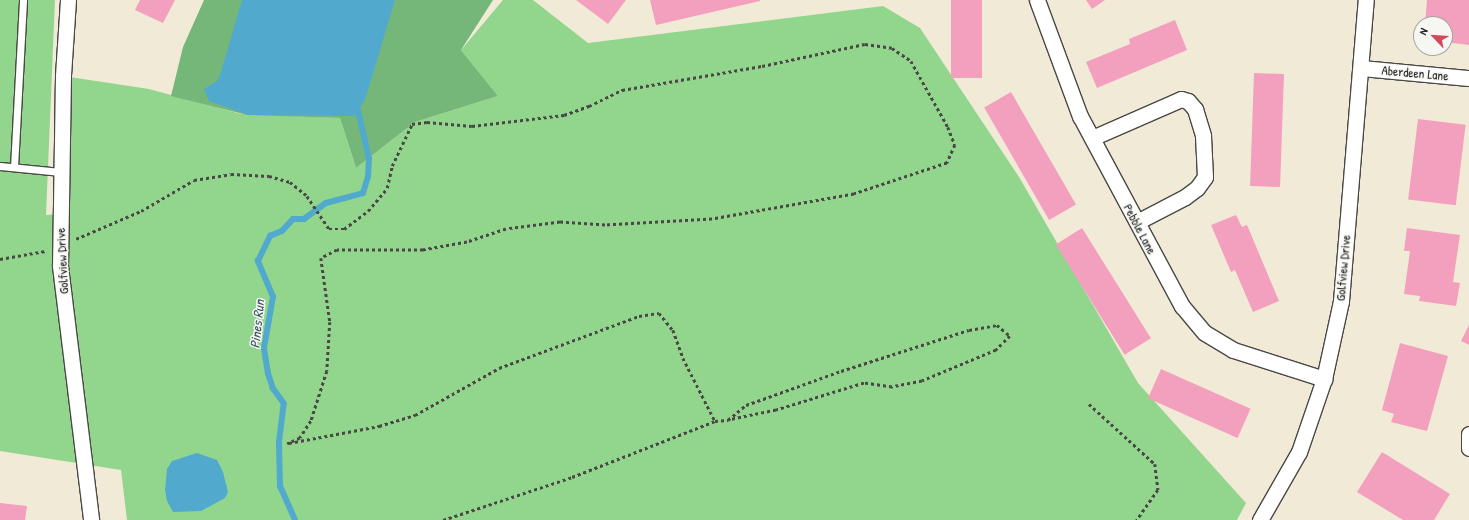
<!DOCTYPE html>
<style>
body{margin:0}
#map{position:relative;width:1469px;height:520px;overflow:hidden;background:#f1ead7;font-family:"Patrick Hand",sans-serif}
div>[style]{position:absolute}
.green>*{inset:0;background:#92d68e}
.forest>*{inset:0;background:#75b779}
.water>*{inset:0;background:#51aace}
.stream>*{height:5.5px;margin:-2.75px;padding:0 2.75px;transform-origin:2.75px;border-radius:2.75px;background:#51aace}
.building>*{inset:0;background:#f3a0bf;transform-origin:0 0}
.path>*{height:2.5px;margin-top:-1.25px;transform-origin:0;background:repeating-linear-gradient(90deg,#494845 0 3px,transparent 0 6px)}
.roads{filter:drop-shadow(1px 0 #494845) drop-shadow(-1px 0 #494845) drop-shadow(0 1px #494845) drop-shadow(0 -1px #494845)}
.lane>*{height:7px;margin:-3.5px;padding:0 3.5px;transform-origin:3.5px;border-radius:3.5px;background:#fff}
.street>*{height:15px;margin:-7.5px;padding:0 7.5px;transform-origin:7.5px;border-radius:7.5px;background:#fff}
span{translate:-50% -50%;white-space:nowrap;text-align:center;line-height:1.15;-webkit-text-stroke:3px #f6f6f2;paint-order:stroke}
.street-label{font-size:13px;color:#2b2b2b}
.water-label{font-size:14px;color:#385764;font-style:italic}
.north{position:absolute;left:1413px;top:16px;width:40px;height:40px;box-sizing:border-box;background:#f6f6f2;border:1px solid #a5a5a2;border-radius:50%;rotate:295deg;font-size:11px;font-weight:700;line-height:16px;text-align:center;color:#2b2b2b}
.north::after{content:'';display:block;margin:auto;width:14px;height:18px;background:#d1495b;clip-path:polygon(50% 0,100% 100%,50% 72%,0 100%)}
</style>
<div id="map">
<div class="green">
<div style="clip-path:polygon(0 0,55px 0,46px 215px,59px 214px,63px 76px,149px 89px,241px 114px,340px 118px,356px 168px,415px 122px,498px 96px,461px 50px,503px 0,533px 0,588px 43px,883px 6px,920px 28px,1019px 177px,1138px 383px,1246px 503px,1237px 520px,127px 520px,121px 470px,0 451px)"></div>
</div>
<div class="forest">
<div style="clip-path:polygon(204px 0,493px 0,461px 50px,498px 96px,415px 122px,356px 168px,340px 118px,247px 115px,171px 96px,183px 47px)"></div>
</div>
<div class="water">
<div style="clip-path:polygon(242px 0,395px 0,365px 100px,354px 116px,248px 115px,209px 101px,204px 89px,217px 81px,220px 75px)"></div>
<div style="clip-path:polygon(197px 453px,217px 460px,223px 472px,228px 492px,225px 498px,201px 511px,173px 512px,167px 501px,165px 490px,167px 469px,172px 461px)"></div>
</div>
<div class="stream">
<div style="left:295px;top:520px;width:36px;rotate:-114deg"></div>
<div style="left:280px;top:487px;width:45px;rotate:-91.3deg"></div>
<div style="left:279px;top:442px;width:38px;rotate:-83deg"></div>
<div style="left:284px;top:404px;width:19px;rotate:-126deg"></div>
<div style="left:273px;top:389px;width:16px;rotate:-108deg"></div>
<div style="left:268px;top:374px;width:26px;rotate:-99deg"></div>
<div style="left:264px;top:348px;width:52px;rotate:-80deg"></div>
<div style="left:273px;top:297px;width:39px;rotate:-113deg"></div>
<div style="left:258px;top:261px;width:28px;rotate:-64deg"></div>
<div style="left:270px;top:236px;width:13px;rotate:-23deg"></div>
<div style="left:282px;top:231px;width:16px;rotate:-47deg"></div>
<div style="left:293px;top:219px;width:11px"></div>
<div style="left:304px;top:219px;width:27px;rotate:-36deg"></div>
<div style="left:326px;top:203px;width:38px;rotate:-15deg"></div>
<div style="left:363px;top:193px;width:17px;rotate:-73deg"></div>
<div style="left:368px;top:177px;width:18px;rotate:-87deg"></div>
<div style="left:369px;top:159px;width:54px;rotate:-102.8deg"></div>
</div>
<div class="building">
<div style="clip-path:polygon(140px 0,175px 0,163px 23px,135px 10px)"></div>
<div style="clip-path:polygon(576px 0,626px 0,608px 24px)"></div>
<div style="clip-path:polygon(650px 0,760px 0,760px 1px,656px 25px)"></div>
<div style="left:951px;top:0;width:31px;height:78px"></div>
<div style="clip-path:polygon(1086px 0,1105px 0,1092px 9px)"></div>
<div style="clip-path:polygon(1427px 0,1469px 0,1469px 45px,1445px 42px,1445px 24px,1425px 24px)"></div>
<div style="clip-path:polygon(1175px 20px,1187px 50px,1097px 88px,1086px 62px,1130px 44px,1129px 39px)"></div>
<div style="left:1254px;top:73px;width:30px;height:113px;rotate:2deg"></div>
<div style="left:1011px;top:92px;width:130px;height:31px;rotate:60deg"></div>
<div style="left:1418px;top:119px;width:48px;height:81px;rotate:7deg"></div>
<div style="clip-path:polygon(1236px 215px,1242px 227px,1247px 225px,1279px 301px,1253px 312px,1235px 270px,1231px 272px,1211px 225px)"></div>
<div style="left:1082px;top:228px;width:130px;height:31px;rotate:58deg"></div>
<div style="clip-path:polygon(1407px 228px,1460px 235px,1453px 282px,1460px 283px,1456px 306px,1419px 301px,1420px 296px,1404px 294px,1410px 251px,1404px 251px)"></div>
<div style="clip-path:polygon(1469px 325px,1469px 345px,1461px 341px)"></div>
<div style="clip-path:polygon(1400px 343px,1448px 356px,1427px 431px,1391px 422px,1394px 414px,1382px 410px)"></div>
<div style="left:1161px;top:369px;width:98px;height:32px;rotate:24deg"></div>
<div style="clip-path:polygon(1382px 452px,1450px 494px,1434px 520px,1403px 520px,1357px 492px)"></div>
<div style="clip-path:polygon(0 503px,27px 506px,25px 520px,0 520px)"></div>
</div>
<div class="path">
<div style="left:76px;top:239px;width:71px;rotate:-23.3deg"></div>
<div style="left:141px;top:211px;width:61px;rotate:-30.3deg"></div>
<div style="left:194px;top:180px;width:37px;rotate:-9deg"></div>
<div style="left:231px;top:174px;width:38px;rotate:3deg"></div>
<div style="left:269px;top:176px;width:22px;rotate:16deg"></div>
<div style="left:290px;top:182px;width:22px;rotate:39deg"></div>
<div style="left:307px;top:196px;width:40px;rotate:56deg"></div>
<div style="left:329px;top:229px;width:15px"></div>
<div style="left:344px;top:229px;width:30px;rotate:-37deg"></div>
<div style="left:368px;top:211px;width:30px;rotate:-50deg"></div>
<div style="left:387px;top:188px;width:23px;rotate:-77deg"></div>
<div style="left:392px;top:166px;width:47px;rotate:-64.5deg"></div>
<div style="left:412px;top:124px;width:15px;rotate:-8deg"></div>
<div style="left:427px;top:122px;width:45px;rotate:5.1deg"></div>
<div style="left:472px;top:126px;width:93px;rotate:-6.8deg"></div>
<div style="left:564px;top:115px;width:27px;rotate:-20deg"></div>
<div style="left:589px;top:106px;width:37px;rotate:-26deg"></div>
<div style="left:622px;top:90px;width:142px;rotate:-9.7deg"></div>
<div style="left:762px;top:66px;width:105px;rotate:-12.1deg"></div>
<div style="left:865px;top:44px;width:27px;rotate:8deg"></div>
<div style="left:892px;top:48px;width:23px;rotate:34deg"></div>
<div style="left:911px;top:61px;width:76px;rotate:60.7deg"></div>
<div style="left:948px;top:127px;width:19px;rotate:69deg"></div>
<div style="left:955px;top:145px;width:20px;rotate:114deg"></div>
<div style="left:947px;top:163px;width:98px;rotate:161.6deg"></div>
<div style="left:854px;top:194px;width:144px;rotate:170deg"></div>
<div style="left:712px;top:219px;width:107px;rotate:176.8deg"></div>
<div style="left:605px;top:225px;width:45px;rotate:-176.2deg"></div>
<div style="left:560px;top:222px;width:54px;rotate:172.6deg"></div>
<div style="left:506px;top:229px;width:41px;rotate:161.6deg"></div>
<div style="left:467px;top:242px;width:45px;rotate:169.7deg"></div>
<div style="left:423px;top:250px;width:86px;rotate:180deg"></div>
<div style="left:337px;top:250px;width:18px;rotate:153deg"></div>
<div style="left:321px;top:258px;width:65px;rotate:82deg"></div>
<div style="left:330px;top:322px;width:49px;rotate:93.5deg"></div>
<div style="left:327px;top:371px;width:52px;rotate:107.7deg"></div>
<div style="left:311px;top:421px;width:20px;rotate:123deg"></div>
<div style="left:300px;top:438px;width:14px;rotate:155deg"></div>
<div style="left:0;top:259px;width:46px;rotate:-10.1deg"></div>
<div style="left:1089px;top:404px;width:89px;rotate:42.3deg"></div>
<div style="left:1155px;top:464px;width:26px;rotate:83deg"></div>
<div style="left:1158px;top:490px;width:37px;rotate:125deg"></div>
<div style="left:289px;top:443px;width:92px;rotate:-10.7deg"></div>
<div style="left:379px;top:426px;width:38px;rotate:-17deg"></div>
<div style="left:415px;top:415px;width:96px;rotate:-29.2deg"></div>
<div style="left:499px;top:368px;width:149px;rotate:-20.4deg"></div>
<div style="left:639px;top:316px;width:20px;rotate:-9deg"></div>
<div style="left:659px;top:313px;width:22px;rotate:51deg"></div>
<div style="left:673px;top:330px;width:30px;rotate:70deg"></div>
<div style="left:683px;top:358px;width:71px;rotate:63.1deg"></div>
<div style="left:715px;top:421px;width:13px;rotate:-4deg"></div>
<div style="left:728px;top:420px;width:23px;rotate:-40deg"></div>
<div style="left:746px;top:405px;width:101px;rotate:-19.7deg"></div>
<div style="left:841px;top:371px;width:134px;rotate:-17.8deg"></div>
<div style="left:969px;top:330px;width:28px;rotate:-10deg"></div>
<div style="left:997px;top:325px;width:17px;rotate:40deg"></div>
<div style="left:1010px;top:336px;width:20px;rotate:135deg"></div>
<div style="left:996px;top:350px;width:80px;rotate:157.3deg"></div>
<div style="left:922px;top:381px;width:31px;rotate:169deg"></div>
<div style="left:892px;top:387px;width:28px;rotate:-172deg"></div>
<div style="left:864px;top:383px;width:92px;rotate:162.9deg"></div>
<div style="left:776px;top:410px;width:49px;rotate:168.2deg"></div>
<div style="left:443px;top:520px;width:136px;rotate:-18.4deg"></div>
<div style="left:572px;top:477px;width:154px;rotate:-21.4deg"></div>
</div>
<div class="roads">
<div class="lane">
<div style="left:0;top:166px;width:61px;rotate:5.6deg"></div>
<div style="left:14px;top:167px;width:167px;rotate:-86.9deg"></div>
</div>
<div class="street">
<div style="left:68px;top:0;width:76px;rotate:93.8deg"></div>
<div style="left:63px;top:76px;width:190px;rotate:90.9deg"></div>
<div style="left:60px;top:266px;width:256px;rotate:83deg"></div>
<div style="left:1037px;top:0;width:124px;rotate:69.7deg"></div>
<div style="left:1080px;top:116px;width:216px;rotate:61.8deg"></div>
<div style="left:1182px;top:306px;width:35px;rotate:50deg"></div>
<div style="left:1205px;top:333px;width:33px;rotate:31deg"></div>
<div style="left:1233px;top:350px;width:96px;rotate:17.7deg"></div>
<div style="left:1361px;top:68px;width:108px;rotate:5.3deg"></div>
<div style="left:1092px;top:138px;width:97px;rotate:-23.7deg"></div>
<div style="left:1181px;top:99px;width:7px;rotate:16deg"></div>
<div style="left:1188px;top:101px;width:11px;rotate:49deg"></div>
<div style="left:1195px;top:109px;width:28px;rotate:73deg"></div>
<div style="left:1203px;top:136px;width:41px;rotate:87.2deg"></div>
<div style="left:1205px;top:177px;width:14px;rotate:126deg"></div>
<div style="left:1197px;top:188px;width:15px;rotate:143deg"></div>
<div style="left:1185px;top:197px;width:54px;rotate:152.5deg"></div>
<div style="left:1469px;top:434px;width:14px;rotate:90deg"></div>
<div style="left:1260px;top:520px;width:78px;rotate:-60.2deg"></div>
<div style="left:1299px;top:452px;width:77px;rotate:-71.1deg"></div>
<div style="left:1324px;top:379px;width:80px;rotate:-77.7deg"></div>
<div style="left:1341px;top:301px;width:302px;rotate:-85.3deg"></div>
</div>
</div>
<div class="street-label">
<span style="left:1415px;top:73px;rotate:5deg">Aberdeen Lane</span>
<span style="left:1140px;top:229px;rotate:62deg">Pebble Lane</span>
<span style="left:62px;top:261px;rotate:-93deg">Golfview Drive</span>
<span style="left:1343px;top:268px;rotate:-85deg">Golfview Drive</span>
</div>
<div class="water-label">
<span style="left:257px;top:324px;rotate:-84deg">Pines Run</span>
</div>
<div class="north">N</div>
</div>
